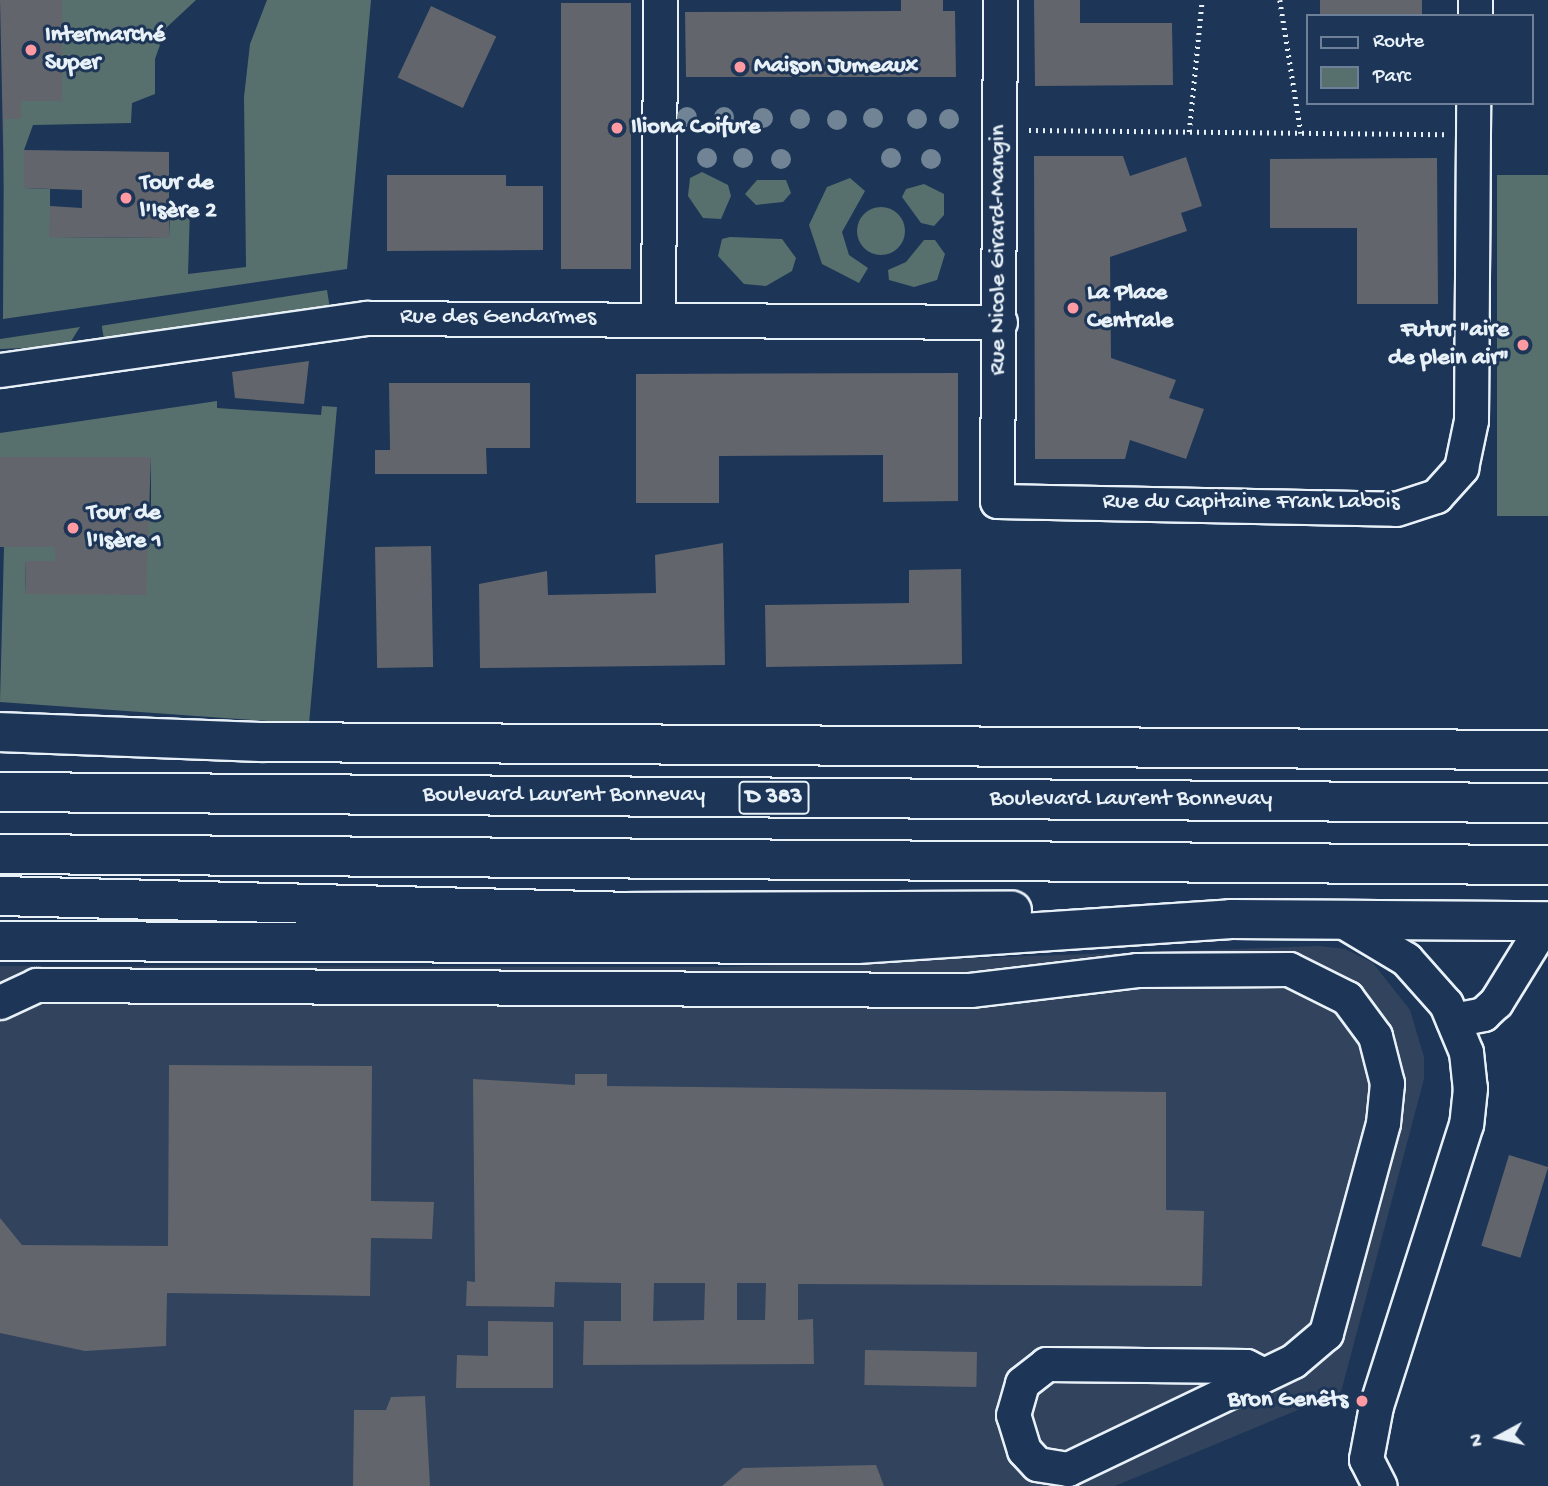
<!DOCTYPE html>
<meta charset="utf-8">
<style>
body{margin:0}
#map{position:relative;width:1548px;height:1486px;overflow:hidden;background:#1d3557;font-family:"Gochi Hand",sans-serif}
div>[style]{position:absolute}
.built>*{inset:0;background:#32435d}
.green>*{inset:0;background:#58706d;transform-origin:0 0}
.round{border-radius:50%}
.building>*{inset:0;background:#62656c;transform-origin:0 0}
.path>*{height:4.5px;margin-top:-2.25px;transform-origin:0;background:repeating-linear-gradient(90deg,#e8f1f8 0 2px,transparent 0 7px)}
.roads{filter:drop-shadow(2px 0 #e8f1f8) drop-shadow(-2px 0 #e8f1f8) drop-shadow(0 2px #e8f1f8) drop-shadow(0 -2px #e8f1f8)}
.minor>*{height:33px;margin:-16.5px;padding:0 16.5px;transform-origin:16.5px;border-radius:16.5px;background:#1d3557}
.major>*{height:38px;margin:-19px;padding:0 19px;transform-origin:19px;border-radius:19px;background:#1d3557}
.highway>*{height:38px;margin:-19px;padding:0 19px;transform-origin:19px;border-radius:19px;background:#1d3557}
.trees>*{width:20px;height:20px;margin:-10px;border-radius:50%;background:#718495}
.dots>*{width:19px;height:19px;translate:-50% -50%;box-sizing:border-box;border:4px solid #1d3557;border-radius:50%}
span{translate:-50% -50%;white-space:nowrap;text-align:center;line-height:1.15;-webkit-text-stroke:6px #1d3557;paint-order:stroke}
.shield-label span{padding:2px 5px;background:#1d3557;border:2px solid;border-radius:5px;-webkit-text-stroke-width:0}
.shield-label{font-size:23px;color:#e8f1f8;font-weight:700}
.poi-label{font-size:24px;color:#e8f1f8;font-weight:700}
.left{translate:0 -50%;text-align:left}
.right{translate:-100% -50%;text-align:right}
.street-label{font-size:24px;color:#e8f1f8}
.legend{position:absolute;left:1306px;top:14px;width:228px;height:91px;box-sizing:border-box;background:#1d3557;border:2px solid #6e8097;margin:0;padding:9px 12px;list-style:none;font-size:21px;color:#e8f1f8}
.legend li{display:flex;align-items:center;gap:14px;height:35px}
.legend b{width:35px;border:2px solid #6e8097}
.north{position:absolute;left:1464px;top:1402px;width:70px;height:70px;-webkit-text-stroke:5px #1d3557;paint-order:stroke;rotate:262deg;font-size:19px;font-weight:700;line-height:28px;text-align:center;color:#e8f1f8}
.north::after{content:'';display:block;margin:auto;width:24px;height:32px;background:#e8f1f8;clip-path:polygon(50% 0,100% 100%,50% 72%,0 100%)}
</style>
<div id="map">
<div class="built">
<div style="clip-path:polygon(1319px 946px,1345px 949px,1373px 963px,1410px 1010px,1424px 1057px,1424px 1079px,1341px 1392px,1115px 1486px,0 1486px,0 966px,719px 967px)"></div>
</div>
<div class="green">
<div style="clip-path:polygon(62px 0,196px 0,166px 28px,155px 59px,155px 94px,132px 103px,131px 123px,33px 125px,24px 150px,24px 188px,50px 189px,50px 237px,169px 238px,170px 211px,190px 209px,188px 274px,246px 267px,244px 97px,250px 44px,267px 0,371px 0,347px 269px,3px 319px,4px 119px,21px 119px,21px 101px,62px 101px)"></div>
<div style="clip-path:polygon(702px 172px,728px 185px,731px 196px,721px 219px,703px 218px,688px 196px,690px 178px)"></div>
<div style="left:1497px;top:175px;width:51px;height:341px"></div>
<div style="clip-path:polygon(850px 178px,865px 191px,842px 232px,849px 255px,868px 268px,859px 283px,822px 264px,809px 225px,827px 187px)"></div>
<div style="clip-path:polygon(757px 180px,786px 180px,791px 193px,783px 202px,756px 205px,745px 194px)"></div>
<div style="clip-path:polygon(924px 184px,944px 194px,944px 215px,934px 226px,921px 223px,902px 197px,906px 189px)"></div>
<div class="round" style="left:857px;top:207px;width:48px;height:48px"></div>
<div style="clip-path:polygon(730px 237px,782px 239px,796px 258px,792px 271px,766px 286px,744px 284px,718px 256px,722px 239px)"></div>
<div style="clip-path:polygon(924px 240px,935px 240px,945px 254px,937px 280px,914px 287px,889px 280px,888px 270px,906px 262px)"></div>
<div style="left:327px;top:290px;width:19px;height:228px;rotate:81deg"></div>
<div style="clip-path:polygon(80px 327px,68px 346px,0 349px,0 339px)"></div>
<div style="clip-path:polygon(217px 401px,217px 408px,321px 415px,322px 406px,337px 407px,309px 724px,0 702px,4px 547px,55px 547px,55px 561px,25px 561px,26px 594px,151px 509px,151px 457px,0 457px,0 433px)"></div>
</div>
<div class="building">
<div style="clip-path:polygon(0 0,62px 0,62px 101px,21px 101px,21px 119px,4px 119px,4px 189px)"></div>
<div style="clip-path:polygon(901px 0,943px 0,943px 11px,955px 11px,956px 77px,686px 77px,685px 12px,901px 11px)"></div>
<div style="clip-path:polygon(1034px 0,1080px 0,1080px 23px,1172px 23px,1173px 85px,1035px 86px)"></div>
<div style="left:1320px;top:0;width:102px;height:16px"></div>
<div style="left:561px;top:3px;width:70px;height:266px"></div>
<div style="left:431px;top:6px;width:72px;height:79px;rotate:25deg"></div>
<div style="clip-path:polygon(24px 150px,169px 152px,169px 238px,49px 237px,50px 206px,82px 208px,82px 190px,24px 188px)"></div>
<div style="clip-path:polygon(1034px 156px,1123px 156px,1130px 176px,1186px 157px,1202px 206px,1181px 213px,1187px 231px,1110px 257px,1111px 358px,1176px 380px,1169px 398px,1204px 409px,1186px 459px,1130px 440px,1125px 459px,1035px 459px)"></div>
<div style="clip-path:polygon(1437px 158px,1438px 304px,1357px 304px,1357px 228px,1270px 228px,1270px 159px)"></div>
<div style="clip-path:polygon(387px 175px,506px 175px,506px 186px,543px 186px,543px 250px,387px 251px)"></div>
<div style="clip-path:polygon(309px 361px,304px 404px,235px 398px,232px 372px)"></div>
<div style="clip-path:polygon(958px 373px,958px 501px,883px 502px,883px 455px,719px 456px,719px 503px,636px 503px,636px 374px)"></div>
<div style="clip-path:polygon(389px 383px,530px 383px,530px 448px,486px 448px,487px 474px,375px 474px,375px 450px,390px 450px)"></div>
<div style="clip-path:polygon(0 457px,151px 457px,146px 595px,26px 594px,25px 561px,55px 561px,55px 547px,0 547px)"></div>
<div style="clip-path:polygon(723px 543px,725px 665px,480px 668px,479px 584px,547px 571px,548px 595px,656px 593px,655px 555px)"></div>
<div style="left:431px;top:546px;width:121px;height:56px;rotate:89deg"></div>
<div style="clip-path:polygon(961px 569px,962px 664px,766px 667px,765px 605px,909px 603px,909px 570px)"></div>
<div style="clip-path:polygon(169px 1065px,372px 1066px,371px 1201px,434px 1202px,432px 1239px,371px 1238px,370px 1296px,167px 1293px,166px 1346px,85px 1351px,0 1333px,0 1218px,22px 1245px,168px 1246px)"></div>
<div style="clip-path:polygon(evenodd,575px 1074px,607px 1074px,607px 1086px,1166px 1092px,1166px 1210px,1204px 1211px,1202px 1286px,798px 1284px,798px 1320px,813px 1319px,814px 1364px,583px 1365px,584px 1321px,621px 1321px,621px 1283px,555px 1282px,554px 1307px,466px 1306px,467px 1281px,475px 1282px,473px 1079px,575px 1085px,575px 1074px,654px 1283px,705px 1283px,704px 1320px,653px 1321px,654px 1283px,575px 1074px,737px 1283px,766px 1283px,765px 1320px,737px 1320px,737px 1283px)"></div>
<div style="left:1509px;top:1155px;width:41px;height:95px;rotate:17deg"></div>
<div style="clip-path:polygon(488px 1321px,553px 1322px,553px 1388px,456px 1388px,457px 1355px,488px 1356px)"></div>
<div style="left:865px;top:1350px;width:112px;height:35px;rotate:1deg"></div>
<div style="clip-path:polygon(425px 1396px,430px 1486px,353px 1486px,354px 1410px,386px 1410px,391px 1397px)"></div>
<div style="clip-path:polygon(876px 1465px,884px 1486px,722px 1486px,743px 1468px)"></div>
</div>
<div class="path">
<div style="left:1280px;top:0;width:135px;rotate:81deg"></div>
<div style="left:1029px;top:130px;width:415px;rotate:0.6deg"></div>
<div style="left:1189px;top:132px;width:133px;rotate:-84.4deg"></div>
</div>
<div class="roads">
<div class="minor">
<div style="left:1000px;top:0;width:501px;rotate:90.34deg"></div>
<div style="left:997px;top:501px;width:399px;rotate:1.1deg"></div>
<div style="left:1396px;top:509px;width:42px;rotate:-18deg"></div>
<div style="left:1436px;top:496px;width:38px;rotate:-48deg"></div>
<div style="left:1461px;top:468px;width:49px;rotate:-78.2deg"></div>
<div style="left:1471px;top:420px;width:317px;rotate:-89.6deg"></div>
<div style="left:1475px;top:16px;width:16px;rotate:-90deg"></div>
<div style="left:658px;top:319px;width:319px;rotate:-89.6deg"></div>
<div style="left:0;top:370px;width:370px;rotate:-8.1deg"></div>
<div style="left:366px;top:318px;width:634px;rotate:0.36deg"></div>
<div style="left:1341px;top:920px;width:76px;rotate:31deg"></div>
<div style="left:1406px;top:959px;width:60px;rotate:48.4deg"></div>
<div style="left:1446px;top:1004px;width:52px;rotate:67.4deg"></div>
<div style="left:1466px;top:1052px;width:36px;rotate:84deg"></div>
<div style="left:1470px;top:1088px;width:36px;rotate:96deg"></div>
<div style="left:1466px;top:1124px;width:296px;rotate:107.7deg"></div>
<div style="left:1376px;top:1406px;width:54px;rotate:100.7deg"></div>
<div style="left:1366px;top:1459px;width:30px;rotate:63deg"></div>
<div style="left:0;top:1002px;width:40px;rotate:-25deg"></div>
<div style="left:36px;top:985px;width:934px;rotate:0.31deg"></div>
<div style="left:970px;top:990px;width:168px;rotate:-6.8deg"></div>
<div style="left:1137px;top:970px;width:152px;rotate:-0.4deg"></div>
<div style="left:1289px;top:969px;width:65px;rotate:26.6deg"></div>
<div style="left:1347px;top:998px;width:47px;rotate:53.6deg"></div>
<div style="left:1375px;top:1036px;width:49px;rotate:75.7deg"></div>
<div style="left:1387px;top:1083px;width:40px;rotate:95.7deg"></div>
<div style="left:1383px;top:1123px;width:218px;rotate:105.2deg"></div>
<div style="left:1326px;top:1333px;width:43px;rotate:139.7deg"></div>
<div style="left:1293px;top:1361px;width:250px;rotate:154.4deg"></div>
<div style="left:1068px;top:1469px;width:31px;rotate:-171deg"></div>
<div style="left:1037px;top:1464px;width:19px;rotate:-133deg"></div>
<div style="left:1024px;top:1450px;width:37px;rotate:-107deg"></div>
<div style="left:1013px;top:1415px;width:33px;rotate:-74deg"></div>
<div style="left:1022px;top:1383px;width:31px;rotate:-38deg"></div>
<div style="left:1046px;top:1364px;width:200px;rotate:0.6deg"></div>
<div style="left:1246px;top:1366px;width:18px;rotate:27deg"></div>
<div style="left:1453px;top:1020px;width:31px;rotate:-11deg"></div>
<div style="left:1483px;top:1014px;width:18px;rotate:-43deg"></div>
<div style="left:1496px;top:1002px;width:95px;rotate:-58.3deg"></div>
</div>
<div class="major">
<div style="left:0;top:732px;width:261px;rotate:2.2deg"></div>
<div style="left:261px;top:742px;width:1287px;rotate:0.36deg"></div>
<div style="left:633px;top:912px;width:379px;rotate:-0.2deg"></div>
<div style="left:0;top:941px;width:857px;rotate:0.2deg"></div>
<div style="left:857px;top:944px;width:375px;rotate:-3.8deg"></div>
<div style="left:1231px;top:919px;width:317px;rotate:0.4deg"></div>
</div>
<div class="highway">
<div style="left:0;top:792px;width:1548px;rotate:0.41deg"></div>
<div style="left:0;top:854px;width:1548px;rotate:0.41deg"></div>
<div style="left:0;top:896px;width:633px;rotate:1.45deg"></div>
</div>
</div>
<div class="trees">
<div style="left:687px;top:117px"></div>
<div style="left:724px;top:117px"></div>
<div style="left:763px;top:118px"></div>
<div style="left:873px;top:118px"></div>
<div style="left:800px;top:119px"></div>
<div style="left:917px;top:119px"></div>
<div style="left:949px;top:119px"></div>
<div style="left:837px;top:120px"></div>
<div style="left:707px;top:158px"></div>
<div style="left:743px;top:158px"></div>
<div style="left:891px;top:158px"></div>
<div style="left:781px;top:159px"></div>
<div style="left:931px;top:159px"></div>
</div>
<div class="dots">
<div style="left:31px;top:50px;background:#ff9aa2"></div>
<div style="left:740px;top:67px;background:#ff9aa2"></div>
<div style="left:617px;top:128px;background:#ff9aa2"></div>
<div style="left:126px;top:198px;background:#ff9aa2"></div>
<div style="left:1073px;top:308px;background:#ff9aa2"></div>
<div style="left:1523px;top:345px;background:#ff9aa2"></div>
<div style="left:73px;top:528px;background:#ff9aa2"></div>
<div style="left:1362px;top:1401px;background:#ff9aa2"></div>
</div>
<div class="shield-label">
<span style="left:774px;top:798px">D 383</span>
</div>
<div class="poi-label">
<span class="left" style="left:45px;top:50px">Intermarché<br>Super</span>
<span class="left" style="left:754px;top:67px">Maison Jumeaux</span>
<span class="left" style="left:631px;top:128px">Iliona Coifure</span>
<span class="left" style="left:140px;top:198px">Tour de<br>l'Isère 2</span>
<span class="left" style="left:1087px;top:308px">La Place<br>Centrale</span>
<span class="right" style="left:1509px;top:345px">Futur "aire<br>de plein air"</span>
<span class="left" style="left:87px;top:528px">Tour de<br>l'Isère 1</span>
<span class="right" style="left:1348px;top:1401px">Bron Genêts</span>
</div>
<div class="street-label">
<span style="left:999px;top:250px;rotate:-90deg">Rue Nicole Girard-Mangin</span>
<span style="left:498px;top:318px">Rue des Gendarmes</span>
<span style="left:1251px;top:503px">Rue du Capitaine Frank Labois</span>
<span style="left:564px;top:796px">Boulevard Laurent Bonnevay</span>
<span style="left:1131px;top:800px">Boulevard Laurent Bonnevay</span>
</div>
<ul class="legend">
<li><b style="height:9px;background:#1d3557"></b>Route</li>
<li><b style="height:19px;background:#58706d"></b>Parc</li>
</ul>
<div class="north">N</div>
</div>
